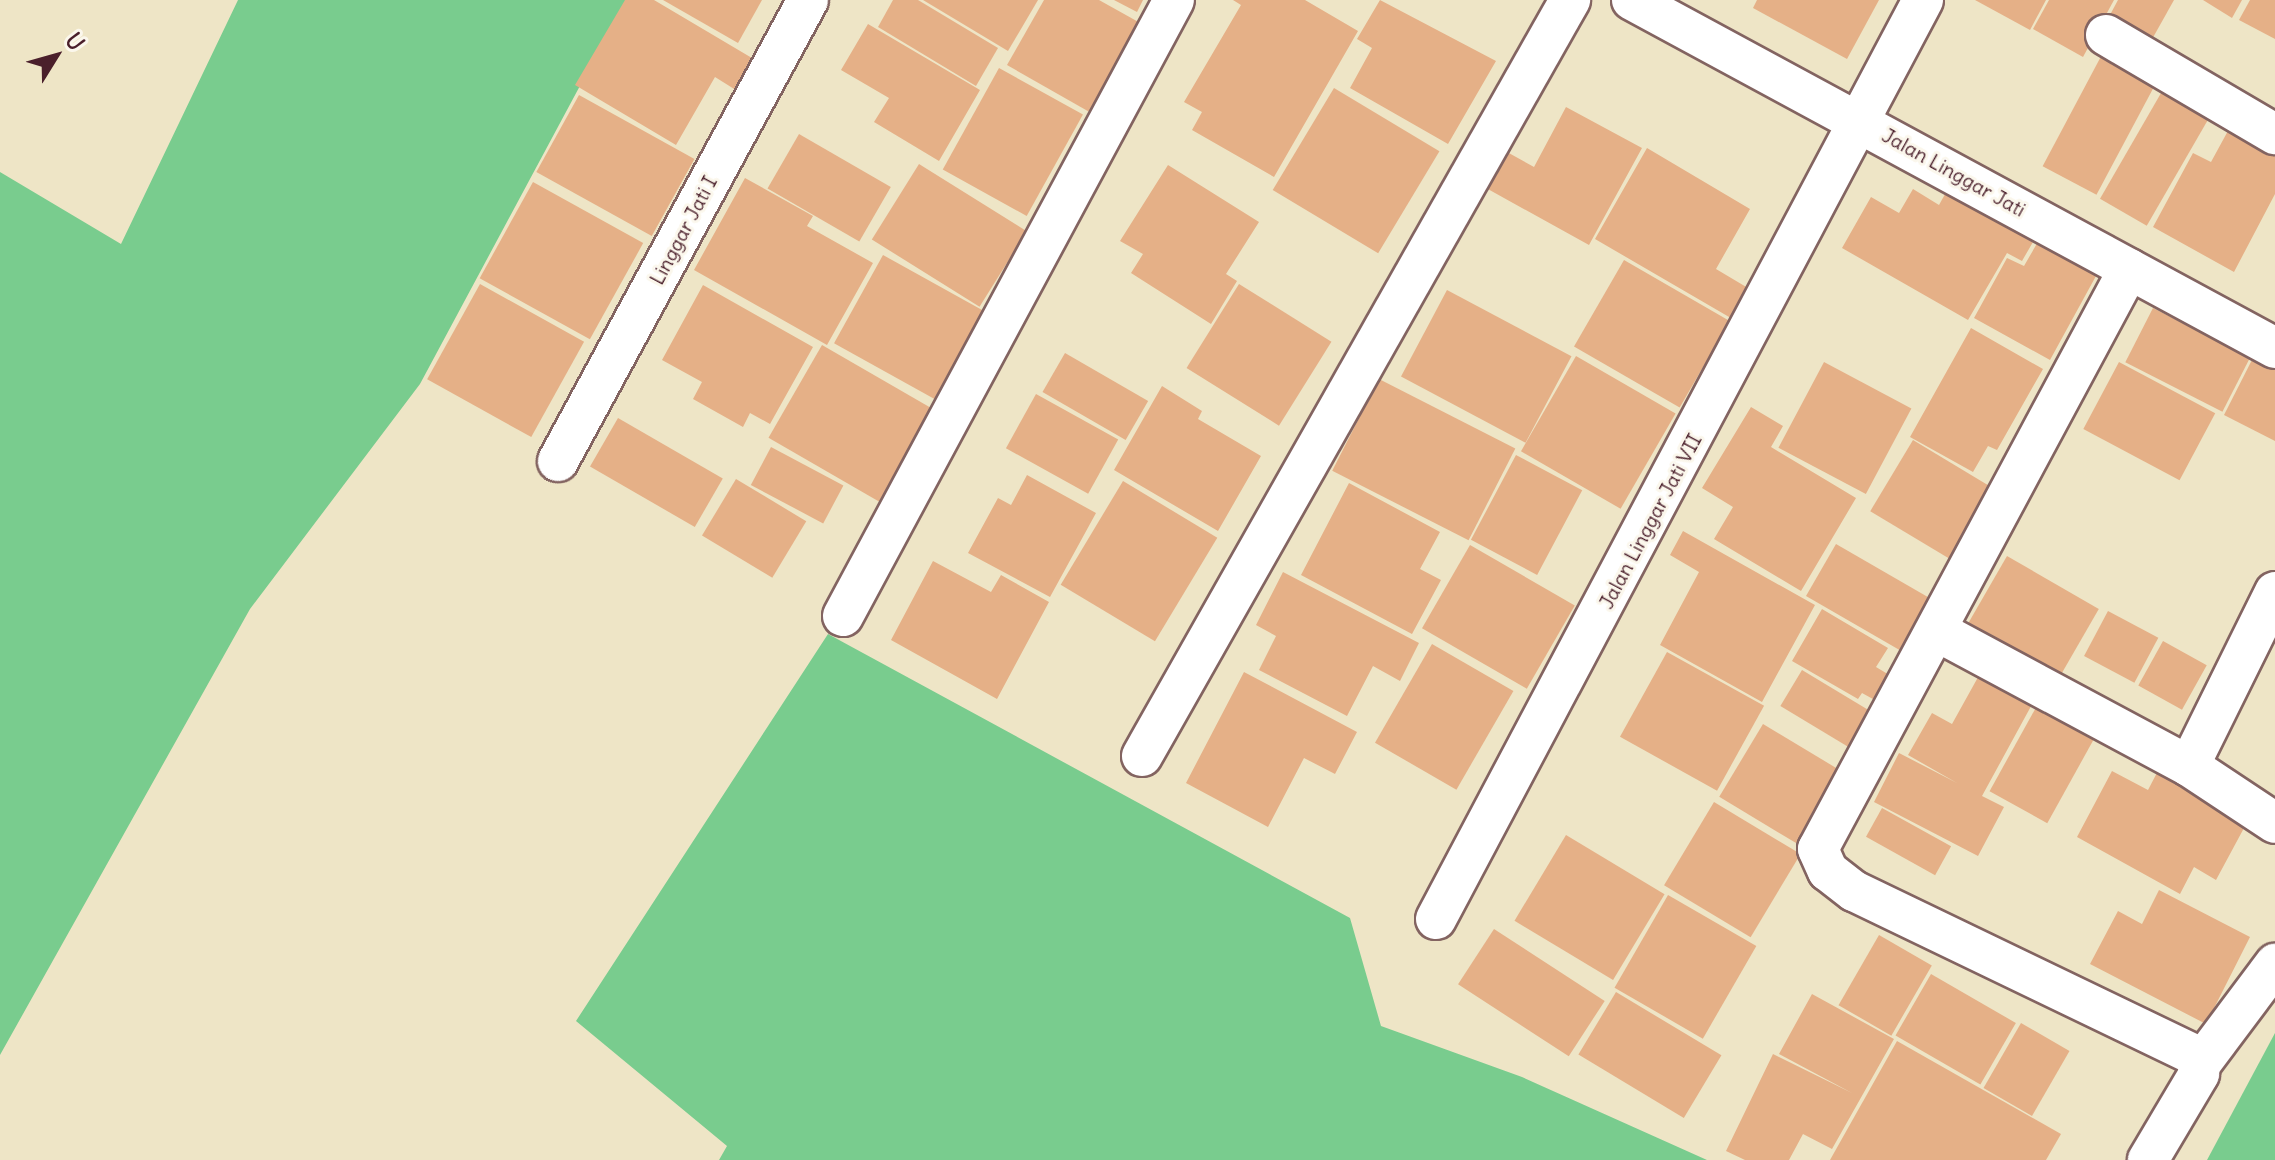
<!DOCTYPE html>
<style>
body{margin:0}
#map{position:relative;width:2275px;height:1160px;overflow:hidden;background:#eee5c6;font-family:Delius,sans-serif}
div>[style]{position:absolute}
.green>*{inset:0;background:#79cc8e}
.building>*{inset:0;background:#e5b087;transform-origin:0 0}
.roads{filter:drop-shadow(2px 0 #836461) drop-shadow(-2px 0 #836461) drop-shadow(0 2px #836461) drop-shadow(0 -2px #836461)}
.minor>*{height:40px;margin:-20px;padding:0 20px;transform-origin:20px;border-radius:20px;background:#fff}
span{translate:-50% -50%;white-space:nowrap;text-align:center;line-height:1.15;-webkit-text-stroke:6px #fbf7ec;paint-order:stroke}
.street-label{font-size:20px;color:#4a1f2b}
.north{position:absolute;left:16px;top:16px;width:80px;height:80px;-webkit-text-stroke:6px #fbf7ec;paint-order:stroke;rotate:53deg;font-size:22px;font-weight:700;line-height:32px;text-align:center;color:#4a1f2b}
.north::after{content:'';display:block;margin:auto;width:28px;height:36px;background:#4a1f2b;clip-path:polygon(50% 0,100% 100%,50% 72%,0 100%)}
</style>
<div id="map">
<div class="green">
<div style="clip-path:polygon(238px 0,626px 0,420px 384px,250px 609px,0 1055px,0 172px,121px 244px)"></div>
<div style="clip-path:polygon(828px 634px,1350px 918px,1381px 1026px,1522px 1077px,1707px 1160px,719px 1160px,727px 1146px,576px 1021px)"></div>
<div style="clip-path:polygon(2275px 1033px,2275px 1160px,2207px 1160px)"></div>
</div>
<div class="building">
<div style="clip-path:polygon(625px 0,654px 0,757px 61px,739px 92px,715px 77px,676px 145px,575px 85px)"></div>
<div style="clip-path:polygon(663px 0,762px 0,738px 43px)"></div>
<div style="clip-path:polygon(893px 0,918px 0,998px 48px,976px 86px,878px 27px)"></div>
<div style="clip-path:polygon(923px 0,1038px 0,1008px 51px)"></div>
<div style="clip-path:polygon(1044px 0,1099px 0,1151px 29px,1100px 118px,1007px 65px)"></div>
<div style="clip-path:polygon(1114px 0,1143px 0,1137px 12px)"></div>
<div style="clip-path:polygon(1233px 0,1305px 0,1358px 31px,1274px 177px,1192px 130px,1202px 112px,1184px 102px,1241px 5px)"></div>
<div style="clip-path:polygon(1380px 0,1496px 61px,1448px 144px,1350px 88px,1372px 48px,1357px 39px)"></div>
<div style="clip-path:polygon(1757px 0,1879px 0,1847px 59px,1753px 8px)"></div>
<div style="clip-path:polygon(1975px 0,2046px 0,2030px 30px)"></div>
<div style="clip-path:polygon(2049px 0,2114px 0,2083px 57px,2033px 29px)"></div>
<div style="clip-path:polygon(2118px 0,2174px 0,2146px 50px,2104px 26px)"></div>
<div style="clip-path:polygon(2203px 0,2242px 0,2232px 18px)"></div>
<div style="clip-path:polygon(2250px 0,2275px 0,2275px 39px,2239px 20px)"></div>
<div style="clip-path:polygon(868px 24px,980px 90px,939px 161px,874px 122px,889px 98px,841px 70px)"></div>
<div style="left:2106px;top:47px;width:61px;height:135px;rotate:28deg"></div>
<div style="left:999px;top:68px;width:96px;height:116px;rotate:29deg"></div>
<div style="left:2168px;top:81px;width:54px;height:136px;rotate:30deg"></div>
<div style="left:1334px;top:88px;width:123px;height:119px;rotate:31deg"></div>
<div style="left:579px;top:95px;width:132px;height:88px;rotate:29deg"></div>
<div style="clip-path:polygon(1566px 107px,1642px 148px,1589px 245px,1486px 188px,1507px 152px,1534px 167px)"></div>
<div style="clip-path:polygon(2229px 129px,2275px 153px,2275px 194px,2234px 272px,2153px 227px,2193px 153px,2211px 162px)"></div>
<div style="left:799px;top:134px;width:106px;height:63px;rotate:30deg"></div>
<div style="clip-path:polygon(1647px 148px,1750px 209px,1716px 269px,1753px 291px,1736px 321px,1595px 239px)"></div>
<div style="left:919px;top:164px;width:127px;height:89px;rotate:32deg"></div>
<div style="clip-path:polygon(1168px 165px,1259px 222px,1226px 274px,1237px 281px,1211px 324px,1131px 273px,1143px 254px,1120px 241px)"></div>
<div style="clip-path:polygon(745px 178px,813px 216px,807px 226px,873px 263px,827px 345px,694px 270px)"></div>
<div style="clip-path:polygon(1954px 178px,2041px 228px,2022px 261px,2007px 253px,1968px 320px,1842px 248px,1871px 197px,1899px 213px,1913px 189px,1939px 205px)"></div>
<div style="left:533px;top:182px;width:126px;height:110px;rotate:29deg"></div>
<div style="clip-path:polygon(2043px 233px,2102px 265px,2050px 360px,1974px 318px,2007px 258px,2024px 266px)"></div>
<div style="left:883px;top:255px;width:120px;height:101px;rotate:29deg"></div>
<div style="left:1624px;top:260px;width:122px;height:100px;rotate:30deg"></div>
<div style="left:480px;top:284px;width:119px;height:109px;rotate:29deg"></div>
<div style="left:1239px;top:284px;width:109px;height:99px;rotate:32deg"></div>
<div style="clip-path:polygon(703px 285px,813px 347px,770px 424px,750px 413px,743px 427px,693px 399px,702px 382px,662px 360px)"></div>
<div style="left:1447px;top:290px;width:141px;height:98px;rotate:28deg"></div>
<div style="left:2153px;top:308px;width:109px;height:61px;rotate:27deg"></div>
<div style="clip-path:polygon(1971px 328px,2043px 369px,1997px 450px,1988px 446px,1973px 472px,1910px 437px)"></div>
<div style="left:822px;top:345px;width:143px;height:107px;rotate:30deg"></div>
<div style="clip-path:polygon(2257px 350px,2275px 359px,2275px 441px,2224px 415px)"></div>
<div style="left:1065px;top:353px;width:96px;height:45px;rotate:30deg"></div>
<div style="left:1576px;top:356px;width:115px;height:110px;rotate:30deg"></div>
<div style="left:1824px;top:362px;width:99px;height:97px;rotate:28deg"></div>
<div style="left:2119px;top:362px;width:109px;height:76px;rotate:28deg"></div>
<div style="left:1379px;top:379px;width:153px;height:103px;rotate:27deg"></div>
<div style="clip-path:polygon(1162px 386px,1202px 411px,1198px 419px,1261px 456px,1218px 531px,1114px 470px)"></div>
<div style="left:1036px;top:394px;width:94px;height:62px;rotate:29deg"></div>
<div style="clip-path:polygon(1751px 407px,1783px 426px,1771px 447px,1856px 498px,1801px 591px,1714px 539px,1733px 507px,1702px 488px)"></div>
<div style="left:618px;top:418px;width:121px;height:56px;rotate:30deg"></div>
<div style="left:1913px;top:440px;width:93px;height:83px;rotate:31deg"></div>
<div style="left:771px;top:447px;width:82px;height:43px;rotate:28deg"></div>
<div style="left:1516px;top:455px;width:75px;height:96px;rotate:28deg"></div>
<div style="clip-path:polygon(1027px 475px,1096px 513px,1050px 597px,968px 553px,998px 498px,1011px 505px)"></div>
<div style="left:736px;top:479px;width:82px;height:66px;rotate:31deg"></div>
<div style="left:1123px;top:481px;width:110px;height:121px;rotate:31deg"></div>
<div style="clip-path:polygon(1349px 483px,1440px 532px,1420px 569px,1441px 580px,1412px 634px,1301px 575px)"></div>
<div style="clip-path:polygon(1683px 531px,1815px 605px,1762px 702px,1660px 645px,1699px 572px,1670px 555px)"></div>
<div style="left:1836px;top:544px;width:109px;height:60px;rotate:30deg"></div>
<div style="left:1470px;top:545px;width:121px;height:96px;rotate:30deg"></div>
<div style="left:2007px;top:556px;width:106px;height:79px;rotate:30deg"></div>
<div style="clip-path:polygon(933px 561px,991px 592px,1001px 575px,1049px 602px,997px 699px,891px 640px)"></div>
<div style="clip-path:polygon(1283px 572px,1419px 643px,1400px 681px,1373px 666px,1347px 716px,1259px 670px,1276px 636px,1256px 625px)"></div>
<div style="clip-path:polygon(1822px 609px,1888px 648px,1876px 667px,1896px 679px,1882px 704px,1862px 693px,1858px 699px,1792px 661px)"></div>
<div style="left:2108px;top:611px;width:57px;height:51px;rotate:28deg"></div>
<div style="left:2163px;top:641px;width:50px;height:51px;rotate:29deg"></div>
<div style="left:1432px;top:644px;width:94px;height:114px;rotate:30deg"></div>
<div style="left:1667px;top:652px;width:111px;height:97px;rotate:29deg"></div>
<div style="left:1802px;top:670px;width:92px;height:42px;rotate:31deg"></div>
<div style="clip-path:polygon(1982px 670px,2035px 699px,1982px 796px,2004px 807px,1978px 856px,1874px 802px,1899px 753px,1957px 783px,1908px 755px,1932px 713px,1952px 724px)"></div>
<div style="clip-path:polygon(1244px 672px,1357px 732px,1335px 774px,1304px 758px,1268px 827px,1186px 783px)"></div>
<div style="left:2039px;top:702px;width:66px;height:102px;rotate:29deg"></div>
<div style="left:1763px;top:724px;width:96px;height:85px;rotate:31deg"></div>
<div style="clip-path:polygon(2161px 765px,2251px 815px,2216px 880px,2194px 867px,2180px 894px,2077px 837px,2112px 771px,2148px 790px)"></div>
<div style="left:1714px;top:802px;width:101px;height:97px;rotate:31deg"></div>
<div style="left:1882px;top:808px;width:79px;height:33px;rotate:29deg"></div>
<div style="left:1566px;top:835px;width:115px;height:100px;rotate:31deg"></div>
<div style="clip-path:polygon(2159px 890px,2250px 937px,2206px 1024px,2090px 964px,2118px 911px,2142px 924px)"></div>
<div style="left:1668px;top:895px;width:102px;height:107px;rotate:30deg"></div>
<div style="left:1494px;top:929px;width:132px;height:66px;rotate:33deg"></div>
<div style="left:1879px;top:935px;width:61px;height:81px;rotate:30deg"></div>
<div style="left:1931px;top:974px;width:98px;height:71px;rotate:30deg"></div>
<div style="left:1616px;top:992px;width:123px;height:73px;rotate:31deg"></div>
<div style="clip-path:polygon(1812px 994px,1894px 1039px,1832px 1149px,1803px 1134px,1789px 1160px,1745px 1160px,1726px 1151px,1773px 1054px,1852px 1093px,1779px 1054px)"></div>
<div style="left:2021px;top:1023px;width:56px;height:75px;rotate:30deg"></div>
<div style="clip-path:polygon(1897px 1041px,2061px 1134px,2046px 1160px,1830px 1160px)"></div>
</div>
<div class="roads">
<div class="minor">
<div style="left:1632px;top:0;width:731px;rotate:28.42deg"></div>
<div style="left:2106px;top:35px;width:196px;rotate:30.4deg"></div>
<div style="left:2129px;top:269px;width:658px;rotate:118.2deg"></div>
<div style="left:1818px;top:849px;width:24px;rotate:66deg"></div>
<div style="left:1828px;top:871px;width:33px;rotate:38deg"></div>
<div style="left:1854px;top:891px;width:381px;rotate:25.7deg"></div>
<div style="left:2197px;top:1056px;width:18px;rotate:84deg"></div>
<div style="left:2199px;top:1074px;width:100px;rotate:120.7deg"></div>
<div style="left:558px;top:461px;width:524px;rotate:-61.53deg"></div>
<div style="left:843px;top:616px;width:699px;rotate:-61.75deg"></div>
<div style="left:1937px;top:631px;width:286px;rotate:28.2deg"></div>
<div style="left:2189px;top:766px;width:103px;rotate:33.5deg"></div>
<div style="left:1142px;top:756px;width:869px;rotate:-60.48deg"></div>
<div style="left:2189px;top:766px;width:194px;rotate:-63.7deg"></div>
<div style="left:1436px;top:919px;width:1040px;rotate:-62.08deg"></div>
<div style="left:2201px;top:1063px;width:124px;rotate:-53.2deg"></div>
</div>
</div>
<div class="street-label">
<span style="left:1954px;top:172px;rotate:29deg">Jalan Linggar Jati</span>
<span style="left:683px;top:230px;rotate:-62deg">Linggar Jati I</span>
<span style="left:1650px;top:521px;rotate:-62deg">Jalan Linggar Jati VII</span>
</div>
<div class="north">U</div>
</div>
